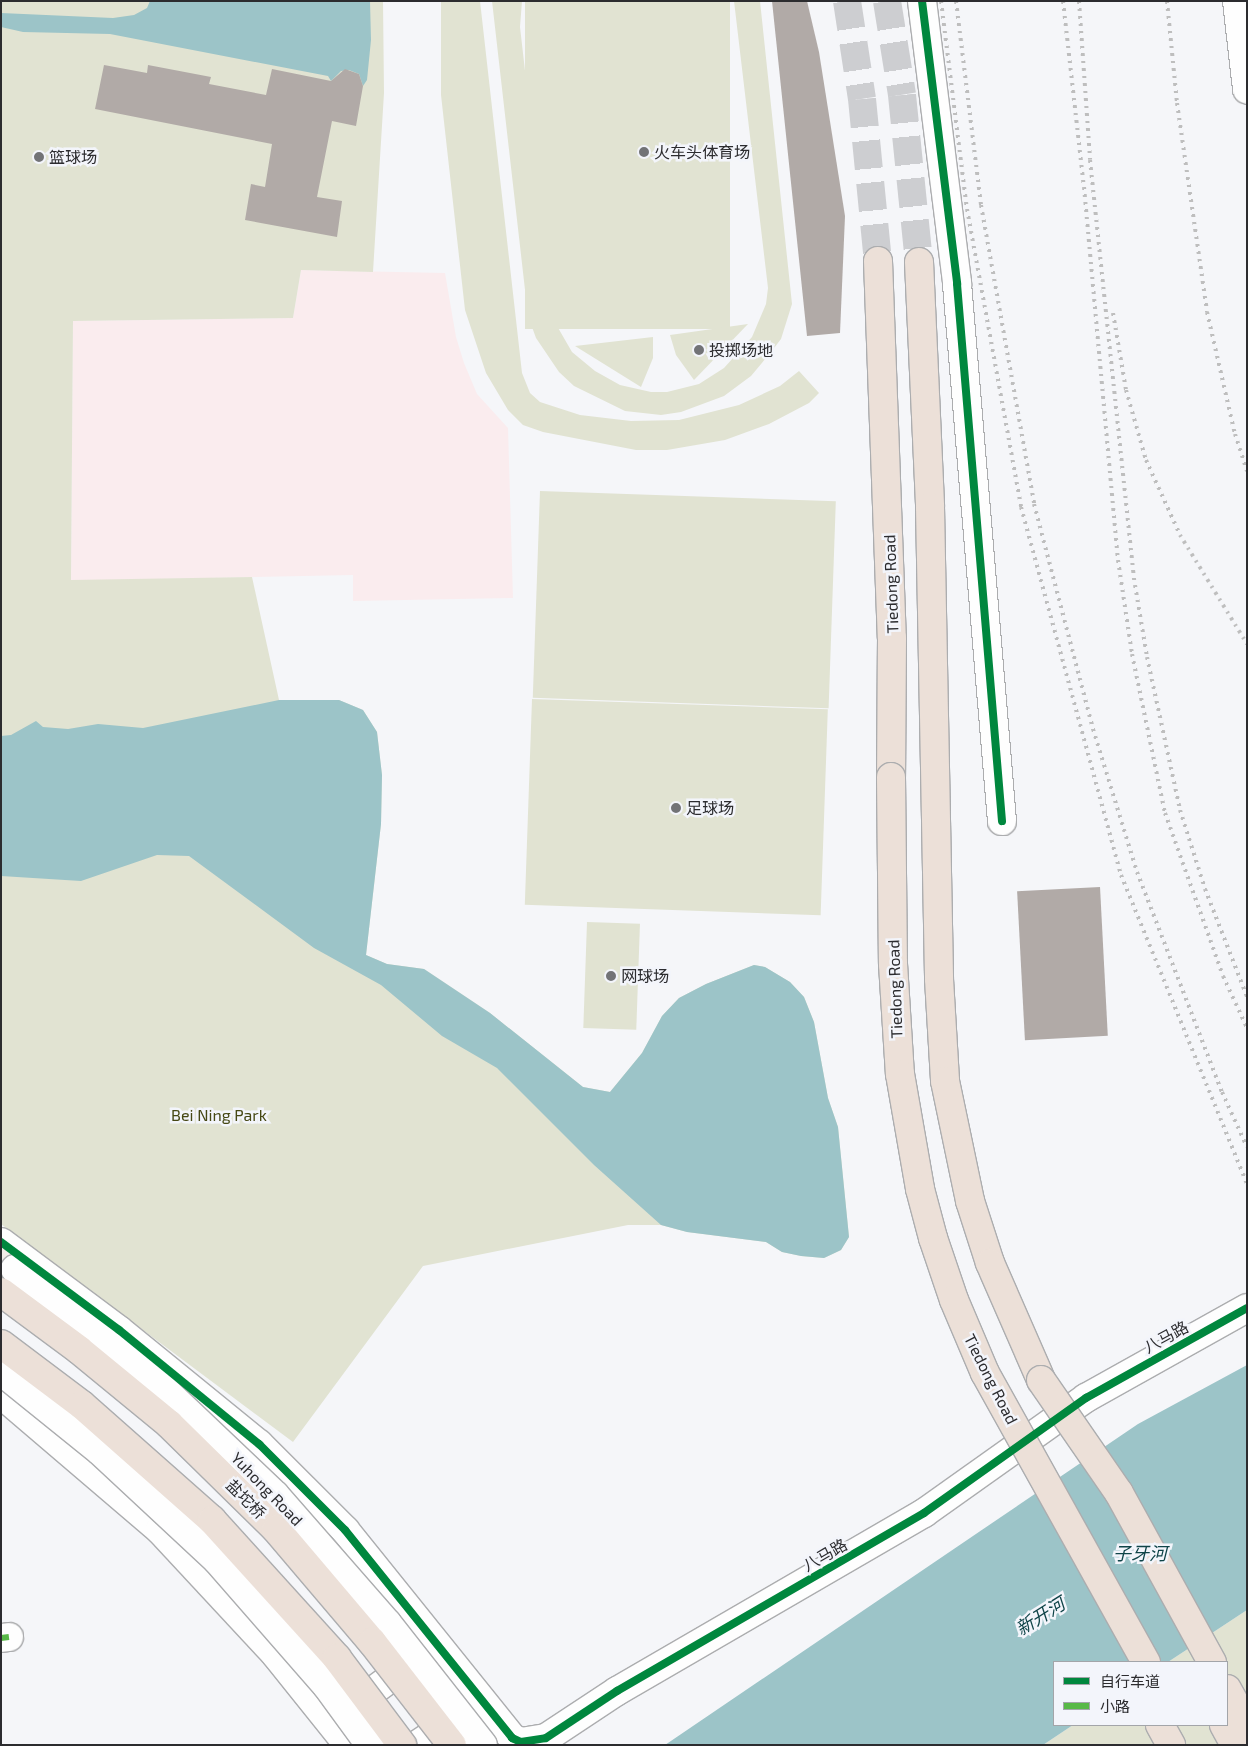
<!DOCTYPE html>
<meta charset="utf-8">
<style>
body{margin:0}
#map{position:relative;width:1248px;height:1746px;overflow:hidden;background:#f5f6f9;font-family:"Exo 2","Noto Sans SC",sans-serif}
div>[style]{position:absolute}
.education>*{inset:0;background:#faecee}
.green>*{inset:0;background:#e1e3d2;transform-origin:0 0}
.water>*{inset:0;background:#9cc4c8}
.building>*{inset:0;background:#b1aaa7;transform-origin:0 0}
.highway-tunnel>*{height:28px;margin-top:-14px;transform-origin:0;background:repeating-linear-gradient(90deg,#cdced1 0 28px,transparent 0 42px)}
.roads{filter:drop-shadow(1px 0 #acadaf) drop-shadow(-1px 0 #acadaf) drop-shadow(0 1px #acadaf) drop-shadow(0 -1px #acadaf)}
.minor>*{height:28px;margin:-14px;padding:0 14px;transform-origin:14px;border-radius:14px;background:#fefefe}
.major>*{height:28px;margin:-14px;padding:0 14px;transform-origin:14px;border-radius:14px;background:#f2ede8}
.highway>*{height:28px;margin:-14px;padding:0 14px;transform-origin:14px;border-radius:14px;background:#ece0d8}
.rail>*{height:4px;margin-top:-2px;transform-origin:0;background:repeating-linear-gradient(90deg,#bebebe 0 2.5px,transparent 0 7.5px)}
.bridges{filter:drop-shadow(1px 0 #acadaf) drop-shadow(-1px 0 #acadaf) drop-shadow(0 1px #acadaf) drop-shadow(0 -1px #acadaf)}
.minor-bridge>*{height:28px;margin:-14px;padding:0 14px;transform-origin:14px;border-radius:14px;background:#fefefe}
.highway-bridge>*{height:28px;margin:-14px;padding:0 14px;transform-origin:14px;border-radius:14px;background:#ece0d8}
.quiet>*{height:6px;margin-top:-3px;transform-origin:0;background:repeating-linear-gradient(90deg,#58b947 0 12px,transparent 0 18px)}
.cycleway>*{height:8px;margin:-4px;padding:0 4px;transform-origin:4px;border-radius:4px;background:#00873e}
.dots>*{width:14px;height:14px;translate:-50% -50%;box-sizing:border-box;border:2px solid #f3f5fb;border-radius:50%}
span{translate:-50% -50%;white-space:nowrap;text-align:center;line-height:1.15;-webkit-text-stroke:5px #f3f5fb;paint-order:stroke}
.poi-label{font-size:16px;color:#2c2c2f}
.left{translate:0 -50%;text-align:left}
.street-label{font-size:16px;color:#2c2c2f}
.park-label{font-size:16px;color:#464814}
.water-label{font-size:18px;color:#0f4448;font-style:italic}
.frame{position:absolute;inset:0;border:2px solid #2c2c2f;pointer-events:none}
.legend{position:absolute;left:1053px;top:1661px;width:175px;height:65px;box-sizing:border-box;background:#f3f5fb;border:1px solid #a3a5a9;margin:0;padding:6px 9px;list-style:none;font-size:15px;color:#2c2c2f}
.legend li{display:flex;align-items:center;gap:10px;height:25px}
.legend b{width:25px;border:1px solid #a3a5a9}
</style>
<div id="map">
<div class="education">
<div style="clip-path:polygon(301px 270px,445px 273px,456px 337px,464px 363px,477px 394px,508px 428px,513px 598px,353px 601px,353px 575px,71px 581px,73px 321px,293px 318px)"></div>
</div>
<div class="green">
<div style="clip-path:polygon(1px 1px,383px 1px,384px 93px,373px 272px,301px 270px,293px 318px,73px 321px,71px 580px,252px 577px,279px 700px,339px 700px,363px 710px,377px 732px,382px 775px,381px 824px,366px 955px,387px 964px,424px 969px,490px 1013px,583px 1087px,610px 1092px,642px 1053px,662px 1016px,679px 998px,706px 984px,754px 965px,765px 967px,790px 982px,804px 997px,814px 1022px,828px 1098px,838px 1127px,849px 1237px,841px 1250px,824px 1258px,801px 1256px,782px 1252px,766px 1242px,687px 1232px,661px 1225px,628px 1225px,423px 1266px,293px 1442px,1px 1224px)"></div>
<div style="clip-path:polygon(441px 1px,480px 1px,522px 373px,530px 393px,540px 402px,580px 415px,631px 421px,679px 420px,739px 405px,780px 386px,799px 371px,819px 393px,809px 403px,769px 424px,725px 440px,667px 450px,636px 450px,543px 432px,523px 425px,508px 410px,486px 373px,465px 310px,441px 95px)"></div>
<div style="clip-path:polygon(492px 1px,522px 1px,520px 27px,552px 307px,557px 326px,572px 352px,595px 371px,620px 385px,651px 392px,667px 392px,699px 384px,724px 368px,752px 337px,766px 304px,768px 288px,734px 1px,760px 1px,792px 304px,781px 339px,771px 352px,751px 376px,724px 396px,681px 412px,661px 415px,625px 411px,574px 386px,559px 372px,536px 338px,528px 316px)"></div>
<div style="left:525px;top:1px;width:205px;height:328px"></div>
<div style="clip-path:polygon(748px 324px,694px 380px,676px 355px,670px 335px)"></div>
<div style="clip-path:polygon(653px 337px,653px 358px,641px 387px,575px 346px)"></div>
<div style="left:540px;top:491px;width:296px;height:207px;rotate:2deg"></div>
<div style="left:532px;top:699px;width:296px;height:206px;rotate:2deg"></div>
<div style="left:587px;top:922px;width:53px;height:106px;rotate:2deg"></div>
<div style="clip-path:polygon(1247px 1610px,1247px 1745px,1043px 1745px,1073px 1725px,1227px 1725px,1227px 1662px,1168px 1662px)"></div>
</div>
<div class="water">
<div style="clip-path:polygon(150px 1px,370px 1px,371px 40px,367px 80px,363px 86px,359px 74px,349px 70px,341px 71px,331px 81px,328px 76px,110px 34px,23px 32px,1px 27px,1px 13px,113px 18px,134px 15px,147px 8px)"></div>
<div style="clip-path:polygon(279px 700px,339px 700px,363px 710px,377px 732px,382px 775px,381px 824px,366px 955px,387px 964px,424px 969px,490px 1013px,583px 1087px,610px 1092px,642px 1053px,662px 1016px,679px 998px,706px 984px,754px 965px,765px 967px,790px 982px,804px 997px,814px 1022px,828px 1098px,838px 1127px,849px 1237px,841px 1250px,824px 1258px,801px 1256px,782px 1252px,766px 1242px,687px 1232px,661px 1225px,594px 1165px,497px 1068px,442px 1036px,381px 985px,314px 948px,189px 856px,157px 855px,81px 881px,1px 876px,1px 736px,11px 735px,36px 721px,43px 727px,68px 729px,98px 724px,143px 728px)"></div>
<div style="clip-path:polygon(1247px 1365px,1247px 1610px,1168px 1662px,1054px 1662px,1054px 1725px,1073px 1725px,1043px 1745px,665px 1745px,1138px 1424px)"></div>
</div>
<div class="building">
<div style="clip-path:polygon(772px 1px,807px 1px,819px 52px,845px 216px,840px 333px,807px 336px)"></div>
<div style="clip-path:polygon(104px 65px,147px 73px,148px 65px,211px 77px,209px 84px,266px 95px,272px 69px,331px 81px,345px 69px,359px 74px,363px 86px,356px 126px,332px 121px,317px 197px,342px 201px,337px 237px,245px 220px,251px 184px,265px 187px,272px 144px,95px 109px)"></div>
<div style="left:1100px;top:887px;width:149px;height:83px;rotate:87deg"></div>
</div>
<div class="highway-tunnel">
<div style="left:847px;top:1px;width:99px;rotate:81.3deg"></div>
<div style="left:862px;top:99px;width:163px;rotate:84.4deg"></div>
<div style="left:887px;top:1px;width:95px;rotate:80.9deg"></div>
<div style="left:902px;top:95px;width:168px;rotate:84.2deg"></div>
</div>
<div class="roads">
<div class="minor">
<div style="left:922px;top:1px;width:285px;rotate:82.9deg"></div>
<div style="left:957px;top:284px;width:539px;rotate:85.21deg"></div>
<div style="left:1237px;top:1px;width:89px;rotate:83.5deg"></div>
<div style="left:1px;top:1242px;width:147px;rotate:36.7deg"></div>
<div style="left:119px;top:1330px;width:181px;rotate:39.2deg"></div>
<div style="left:259px;top:1444px;width:122px;rotate:45deg"></div>
<div style="left:345px;top:1530px;width:267px;rotate:51.2deg"></div>
<div style="left:512px;top:1738px;width:10px;rotate:24deg"></div>
<div style="left:521px;top:1742px;width:25px;rotate:-9deg"></div>
<div style="left:546px;top:1738px;width:85px;rotate:-33.5deg"></div>
<div style="left:617px;top:1691px;width:355px;rotate:-30.1deg"></div>
<div style="left:924px;top:1513px;width:199px;rotate:-35.4deg"></div>
<div style="left:1086px;top:1398px;width:184px;rotate:-29.2deg"></div>
<div style="left:1px;top:1394px;width:209px;rotate:40.5deg"></div>
<div style="left:160px;top:1530px;width:171px;rotate:47.1deg"></div>
<div style="left:276px;top:1655px;width:115px;rotate:51.3deg"></div>
<div style="left:1px;top:1638px;width:8px;rotate:-7deg"></div>
<div style="left:347px;top:1710px;width:84px;rotate:-36.3deg"></div>
<div style="left:417px;top:1745px;width:50px;rotate:-33.7deg"></div>
</div>
<div class="major">
<div style="left:1px;top:1258px;width:18px;rotate:38deg"></div>
</div>
<div class="highway">
<div style="left:878px;top:261px;width:377px;rotate:87.9deg"></div>
<div style="left:892px;top:638px;width:139px;rotate:90.4deg"></div>
<div style="left:919px;top:262px;width:245px;rotate:87.4deg"></div>
<div style="left:930px;top:507px;width:472px;rotate:88.9deg"></div>
<div style="left:939px;top:979px;width:102px;rotate:86.6deg"></div>
<div style="left:945px;top:1081px;width:123px;rotate:78.2deg"></div>
<div style="left:970px;top:1201px;width:65px;rotate:72.1deg"></div>
<div style="left:990px;top:1263px;width:128px;rotate:66.4deg"></div>
<div style="left:1227px;top:1689px;width:41px;rotate:60.9deg"></div>
<div style="left:1160px;top:1725px;width:23px;rotate:61deg"></div>
<div style="left:1224px;top:1725px;width:23px;rotate:61deg"></div>
</div>
</div>
<div class="rail">
<div style="left:941px;top:1px;width:210px;rotate:82.9deg"></div>
<div style="left:967px;top:209px;width:303px;rotate:79.7deg"></div>
<div style="left:1021px;top:507px;width:381px;rotate:74.8deg"></div>
<div style="left:1121px;top:875px;width:334px;rotate:67.8deg"></div>
<div style="left:956px;top:1px;width:206px;rotate:83deg"></div>
<div style="left:981px;top:205px;width:304px;rotate:79.9deg"></div>
<div style="left:1034px;top:504px;width:233px;rotate:75.3deg"></div>
<div style="left:1093px;top:729px;width:150px;rotate:72.9deg"></div>
<div style="left:1137px;top:872px;width:236px;rotate:68.9deg"></div>
<div style="left:1222px;top:1092px;width:60px;rotate:65.6deg"></div>
<div style="left:1063px;top:1px;width:187px;rotate:83.6deg"></div>
<div style="left:1084px;top:187px;width:375px;rotate:84.8deg"></div>
<div style="left:1118px;top:560px;width:95px;rotate:81.5deg"></div>
<div style="left:1132px;top:654px;width:162px;rotate:78.3deg"></div>
<div style="left:1165px;top:813px;width:173px;rotate:70.4deg"></div>
<div style="left:1223px;top:976px;width:57px;rotate:65.2deg"></div>
<div style="left:1079px;top:1px;width:159px;rotate:86deg"></div>
<div style="left:1090px;top:160px;width:427px;rotate:84deg"></div>
<div style="left:1135px;top:585px;width:73px;rotate:80.5deg"></div>
<div style="left:1147px;top:657px;width:157px;rotate:77.8deg"></div>
<div style="left:1180px;top:810px;width:83px;rotate:72.4deg"></div>
<div style="left:1205px;top:889px;width:116px;rotate:68.7deg"></div>
<div style="left:1167px;top:1px;width:102px;rotate:84.4deg"></div>
<div style="left:1177px;top:103px;width:211px;rotate:81.8deg"></div>
<div style="left:1207px;top:312px;width:125px;rotate:77.1deg"></div>
<div style="left:1235px;top:434px;width:39px;rotate:72deg"></div>
<div style="left:1113px;top:313px;width:78px;rotate:80.4deg"></div>
<div style="left:1126px;top:390px;width:73px;rotate:74.1deg"></div>
<div style="left:1146px;top:460px;width:82px;rotate:65.6deg"></div>
<div style="left:1180px;top:535px;width:128px;rotate:58.4deg"></div>
</div>
<div class="bridges">
<div class="minor-bridge">
<div style="left:15px;top:1269px;width:181px;rotate:38.7deg"></div>
<div style="left:156px;top:1382px;width:164px;rotate:43.5deg"></div>
<div style="left:275px;top:1495px;width:170px;rotate:48.8deg"></div>
<div style="left:387px;top:1623px;width:155px;rotate:51.8deg"></div>
<div style="left:1px;top:1371px;width:127px;rotate:38.9deg"></div>
<div style="left:100px;top:1451px;width:160px;rotate:43deg"></div>
<div style="left:217px;top:1560px;width:167px;rotate:48.9deg"></div>
<div style="left:327px;top:1686px;width:73px;rotate:53.9deg"></div>
</div>
<div class="highway-bridge">
<div style="left:891px;top:777px;width:187px;rotate:89.4deg"></div>
<div style="left:893px;top:964px;width:110px;rotate:86.4deg"></div>
<div style="left:900px;top:1074px;width:117px;rotate:80.1deg"></div>
<div style="left:920px;top:1189px;width:51px;rotate:75.1deg"></div>
<div style="left:933px;top:1238px;width:65px;rotate:71.3deg"></div>
<div style="left:954px;top:1300px;width:79px;rotate:67deg"></div>
<div style="left:985px;top:1373px;width:331px;rotate:60.9deg"></div>
<div style="left:1px;top:1292px;width:97px;rotate:36.6deg"></div>
<div style="left:79px;top:1350px;width:117px;rotate:39.4deg"></div>
<div style="left:169px;top:1424px;width:150px;rotate:44.5deg"></div>
<div style="left:276px;top:1529px;width:148px;rotate:49.7deg"></div>
<div style="left:372px;top:1642px;width:130px;rotate:52.2deg"></div>
<div style="left:1px;top:1344px;width:101px;rotate:37deg"></div>
<div style="left:82px;top:1405px;width:174px;rotate:41.5deg"></div>
<div style="left:212px;top:1520px;width:186px;rotate:47.8deg"></div>
<div style="left:337px;top:1658px;width:109px;rotate:53.2deg"></div>
<div style="left:1041px;top:1380px;width:137px;rotate:55.4deg"></div>
<div style="left:1119px;top:1493px;width:193px;rotate:61.2deg"></div>
</div>
</div>
<div class="quiet">
<div style="left:1px;top:1638px;width:8px;rotate:-7deg"></div>
</div>
<div class="cycleway">
<div style="left:922px;top:1px;width:285px;rotate:82.9deg"></div>
<div style="left:957px;top:284px;width:539px;rotate:85.21deg"></div>
<div style="left:1px;top:1242px;width:147px;rotate:36.7deg"></div>
<div style="left:119px;top:1330px;width:181px;rotate:39.2deg"></div>
<div style="left:259px;top:1444px;width:122px;rotate:45deg"></div>
<div style="left:345px;top:1530px;width:267px;rotate:51.2deg"></div>
<div style="left:512px;top:1738px;width:10px;rotate:24deg"></div>
<div style="left:521px;top:1742px;width:25px;rotate:-9deg"></div>
<div style="left:546px;top:1738px;width:85px;rotate:-33.5deg"></div>
<div style="left:617px;top:1691px;width:355px;rotate:-30.1deg"></div>
<div style="left:924px;top:1513px;width:199px;rotate:-35.4deg"></div>
<div style="left:1086px;top:1398px;width:184px;rotate:-29.2deg"></div>
</div>
<div class="dots">
<div style="left:644px;top:152px;background:#727376"></div>
<div style="left:39px;top:157px;background:#727376"></div>
<div style="left:699px;top:350px;background:#727376"></div>
<div style="left:676px;top:808px;background:#727376"></div>
<div style="left:611px;top:976px;background:#727376"></div>
</div>
<div class="poi-label">
<span class="left" style="left:654px;top:152px">火车头体育场</span>
<span class="left" style="left:49px;top:157px">篮球场</span>
<span class="left" style="left:709px;top:350px">投掷场地</span>
<span class="left" style="left:686px;top:808px">足球场</span>
<span class="left" style="left:621px;top:976px">网球场</span>
</div>
<div class="street-label">
<span style="left:891px;top:584px;rotate:-92deg">Tiedong Road</span>
<span style="left:895px;top:989px;rotate:-92deg">Tiedong Road</span>
<span style="left:1166px;top:1337px;rotate:-29deg">八马路</span>
<span style="left:991px;top:1379px;rotate:63deg">Tiedong Road</span>
<span style="left:267px;top:1489px;rotate:46deg">Yuhong Road</span>
<span style="left:246px;top:1499px;rotate:45deg">盐坨桥</span>
<span style="left:825px;top:1555px;rotate:-30deg">八马路</span>
</div>
<div class="park-label">
<span style="left:219px;top:1115px">Bei Ning Park</span>
</div>
<div class="water-label">
<span style="left:1140px;top:1553px">子牙河</span>
<span style="left:1040px;top:1616px;rotate:-32deg">新开河</span>
</div>
<div class="frame"></div>
<ul class="legend">
<li><b style="height:6px;background:#00873e"></b>自行车道</li>
<li><b style="height:6px;background:#58b947"></b>小路</li>
</ul>
</div>
